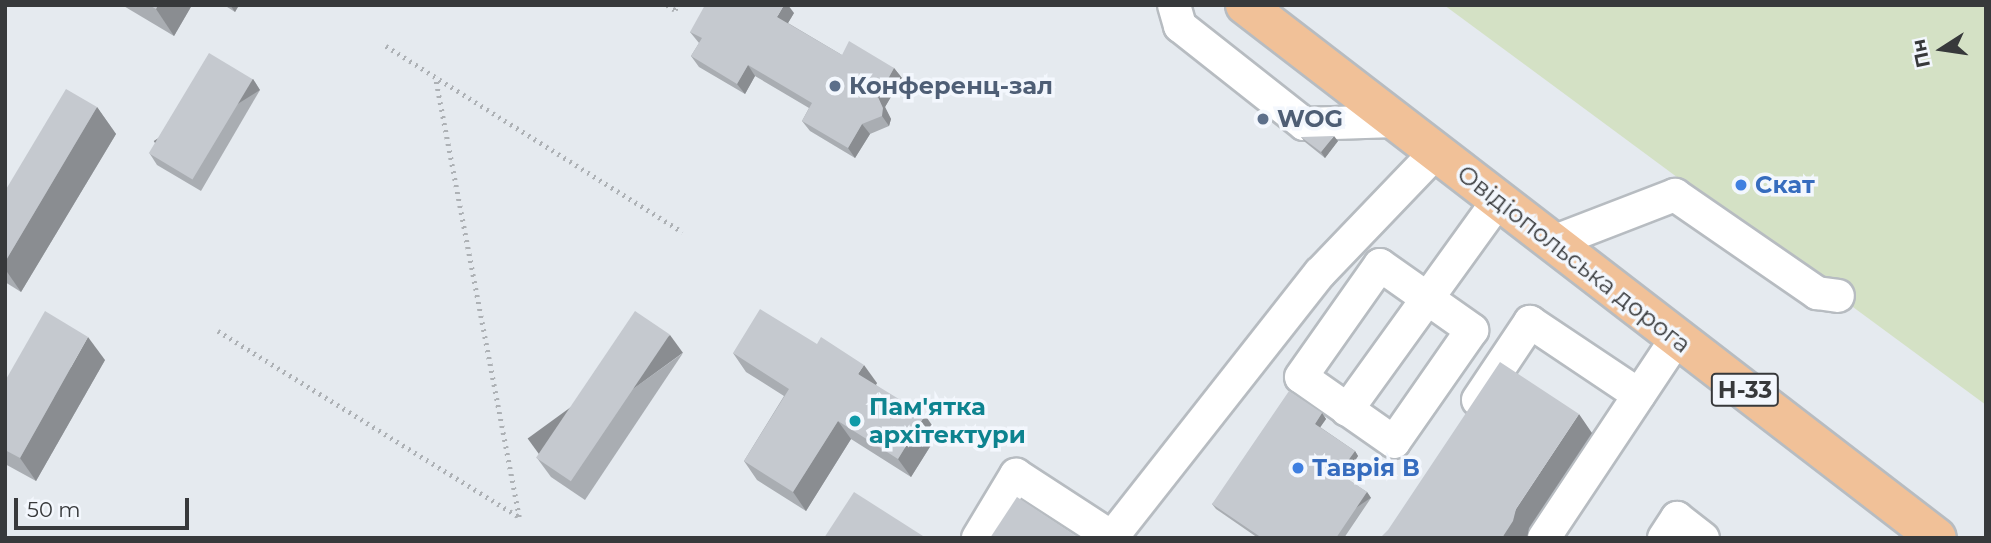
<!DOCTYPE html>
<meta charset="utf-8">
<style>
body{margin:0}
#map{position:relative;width:1991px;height:543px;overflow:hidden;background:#e5eaef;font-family:Montserrat,sans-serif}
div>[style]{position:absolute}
.green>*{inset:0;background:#d4e1c5}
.path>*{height:4.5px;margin-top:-2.25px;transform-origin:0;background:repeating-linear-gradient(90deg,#adb1b5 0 2px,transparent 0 7px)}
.roads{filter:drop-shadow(2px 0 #b7bcc1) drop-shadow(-2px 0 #b7bcc1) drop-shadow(0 2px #b7bcc1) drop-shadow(0 -2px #b7bcc1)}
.minor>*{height:32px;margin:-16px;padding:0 16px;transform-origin:16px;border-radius:16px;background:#fff}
.major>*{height:38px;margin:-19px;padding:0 19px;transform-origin:19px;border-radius:19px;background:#f1c198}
.wall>*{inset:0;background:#a9adb2}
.shaded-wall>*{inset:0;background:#8a8d91;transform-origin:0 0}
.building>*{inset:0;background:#c5c9cf;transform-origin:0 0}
.dots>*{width:19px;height:19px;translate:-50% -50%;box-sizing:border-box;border:4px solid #f3f7fd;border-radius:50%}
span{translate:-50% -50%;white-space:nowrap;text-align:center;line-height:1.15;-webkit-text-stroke:7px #f3f7fd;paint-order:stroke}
.shield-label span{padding:2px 5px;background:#f3f7fd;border:2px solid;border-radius:5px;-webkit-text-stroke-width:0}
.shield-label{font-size:23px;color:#37393b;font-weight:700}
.service-label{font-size:24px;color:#4e5e75;font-weight:700}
.left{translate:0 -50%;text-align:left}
.shop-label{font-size:24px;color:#366cbe;font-weight:700}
.street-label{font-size:24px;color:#37393b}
.culture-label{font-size:24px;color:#0d838f;font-weight:700}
.frame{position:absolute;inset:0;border:7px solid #37393b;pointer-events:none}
.north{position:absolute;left:1907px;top:14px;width:70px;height:70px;-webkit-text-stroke:5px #f3f7fd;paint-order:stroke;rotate:258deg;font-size:19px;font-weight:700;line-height:28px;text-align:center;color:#37393b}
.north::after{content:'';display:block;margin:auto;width:24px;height:32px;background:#37393b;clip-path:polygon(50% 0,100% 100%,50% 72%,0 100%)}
.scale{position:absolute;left:14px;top:498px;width:175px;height:32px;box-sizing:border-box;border:4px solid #37393b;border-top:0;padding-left:9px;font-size:21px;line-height:24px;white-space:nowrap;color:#37393b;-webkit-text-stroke:5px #f3f7fd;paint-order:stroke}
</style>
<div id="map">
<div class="green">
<div style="clip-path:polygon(1444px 5px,1986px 5px,1986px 405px,1838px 296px)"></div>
</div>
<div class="path">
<div style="left:667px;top:5px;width:9px;rotate:32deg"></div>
<div style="left:675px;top:10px;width:5px;rotate:-68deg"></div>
<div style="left:386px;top:46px;width:350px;rotate:32.1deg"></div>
<div style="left:218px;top:331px;width:354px;rotate:31.7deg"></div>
<div style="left:519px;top:517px;width:448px;rotate:-100.8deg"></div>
</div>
<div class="roads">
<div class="minor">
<div style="left:1174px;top:5px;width:22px;rotate:74deg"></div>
<div style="left:1180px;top:26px;width:158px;rotate:38.3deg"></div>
<div style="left:1304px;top:124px;width:91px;rotate:-1.9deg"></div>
<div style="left:1553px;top:242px;width:131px;rotate:-21.1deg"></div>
<div style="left:1675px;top:195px;width:173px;rotate:34.6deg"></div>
<div style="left:1817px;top:293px;width:21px;rotate:8deg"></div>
<div style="left:1380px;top:265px;width:113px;rotate:35.2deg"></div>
<div style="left:1472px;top:330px;width:136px;rotate:124.9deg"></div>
<div style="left:1394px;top:442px;width:113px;rotate:-145deg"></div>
<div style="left:1301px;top:377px;width:137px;rotate:-54.8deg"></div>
<div style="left:1478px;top:400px;width:94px;rotate:-56.3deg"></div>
<div style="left:1530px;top:322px;width:131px;rotate:33.8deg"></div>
<div style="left:1347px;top:410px;width:258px;rotate:-54.2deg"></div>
<div style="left:1112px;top:537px;width:336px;rotate:-51.8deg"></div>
<div style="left:1320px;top:273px;width:168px;rotate:-46.2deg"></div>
<div style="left:978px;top:538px;width:74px;rotate:-58.9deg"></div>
<div style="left:1016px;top:475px;width:116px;rotate:33deg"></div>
<div style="left:1544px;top:538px;width:240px;rotate:-56.4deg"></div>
<div style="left:1664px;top:538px;width:24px;rotate:-57deg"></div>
<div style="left:1677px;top:518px;width:33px;rotate:38deg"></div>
</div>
<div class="major">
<div style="left:1245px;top:5px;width:873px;rotate:37.6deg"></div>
</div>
</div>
<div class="wall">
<div style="clip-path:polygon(122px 5px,192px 5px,174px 36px)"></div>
<div style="clip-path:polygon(224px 5px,239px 5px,235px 12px)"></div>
<div style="clip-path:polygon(794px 13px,788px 23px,842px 55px,894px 68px,902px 78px,885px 107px,891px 119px,889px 126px,870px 134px,855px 158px,810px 131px,802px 121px,809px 108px,755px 76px,745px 94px,699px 67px,691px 56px,699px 43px,690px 32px)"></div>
<div style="clip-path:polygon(253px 79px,260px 90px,201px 191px,157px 165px,150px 154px)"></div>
<div style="clip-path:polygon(97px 107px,116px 134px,21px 292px,5px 282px,5px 191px)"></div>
<div style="clip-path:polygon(1301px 137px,1338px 141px,1325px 158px,1305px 142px)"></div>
<div style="clip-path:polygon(683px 353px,585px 500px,551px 477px,537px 458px)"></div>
<div style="clip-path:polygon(733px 353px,877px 383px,876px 385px,938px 434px,911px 477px,851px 439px,806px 511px,757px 480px,744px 461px,784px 396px,746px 372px)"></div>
<div style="clip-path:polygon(105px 360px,36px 481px,5px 464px,5px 381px)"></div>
<div style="clip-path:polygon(1322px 413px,1326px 419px,1320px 427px,1355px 451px,1358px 456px,1344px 477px,1367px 492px,1371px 498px,1344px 538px,1258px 538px,1216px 509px,1212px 504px)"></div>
</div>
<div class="shaded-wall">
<div style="clip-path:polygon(158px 5px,192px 5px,174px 36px,156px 9px)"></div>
<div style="clip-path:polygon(230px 5px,239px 5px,235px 12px)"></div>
<div style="clip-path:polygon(784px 5px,788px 5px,794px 13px,785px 28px,777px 17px)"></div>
<div style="clip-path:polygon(748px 65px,755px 76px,745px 94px,737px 84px)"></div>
<div style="clip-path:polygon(894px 68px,902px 78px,885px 107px,891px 119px,889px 126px,882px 116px,878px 97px)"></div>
<div style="left:253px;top:79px;width:13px;height:117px;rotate:58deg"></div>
<div style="clip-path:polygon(97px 107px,116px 134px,21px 292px,5px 269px,5px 262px)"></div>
<div style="clip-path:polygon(862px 124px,870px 134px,855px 158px,848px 148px)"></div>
<div style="clip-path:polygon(1334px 136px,1338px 141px,1325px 158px,1321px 152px)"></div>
<div style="left:670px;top:335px;width:22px;height:176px;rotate:54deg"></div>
<div style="clip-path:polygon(88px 337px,105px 360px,36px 481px,20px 458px)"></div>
<div style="clip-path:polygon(864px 365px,877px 383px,871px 392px,858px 374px)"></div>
<div style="clip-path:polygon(1322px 413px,1326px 419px,1319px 429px,1315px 424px)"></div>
<div style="clip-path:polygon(1579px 414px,1592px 433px,1529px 528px,1527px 538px,1502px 538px,1516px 509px)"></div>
<div style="clip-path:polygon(925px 415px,938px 434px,911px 477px,898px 459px)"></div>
<div style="clip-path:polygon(838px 421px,851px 439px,806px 511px,793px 492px)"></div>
<div style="clip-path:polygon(1355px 451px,1358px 456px,1343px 479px,1339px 473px)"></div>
<div style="left:1367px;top:492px;width:7px;height:55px;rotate:56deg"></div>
</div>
<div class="building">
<div style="clip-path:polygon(149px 5px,158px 5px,156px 9px)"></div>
<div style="clip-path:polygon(705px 5px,784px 5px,777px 17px,842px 55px,849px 41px,894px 68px,878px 97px,883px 108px,882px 116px,862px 124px,848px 148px,802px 121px,812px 103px,748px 65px,737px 84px,691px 56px,702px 38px,690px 32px)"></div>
<div style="left:209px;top:53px;width:51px;height:117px;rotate:31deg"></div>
<div style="clip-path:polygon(66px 89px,97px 107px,5px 262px,5px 191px)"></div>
<div style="clip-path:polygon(1334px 136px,1321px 152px,1301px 137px)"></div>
<div style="clip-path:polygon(760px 309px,817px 344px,821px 337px,864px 365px,858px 374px,925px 415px,898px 459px,838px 421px,793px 492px,744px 461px,789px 389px,733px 353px)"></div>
<div style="clip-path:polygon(45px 311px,88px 337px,20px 458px,5px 450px,5px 381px)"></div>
<div style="left:635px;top:311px;width:42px;height:177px;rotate:34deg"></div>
<div style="clip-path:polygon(1500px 362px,1579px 414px,1516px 509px,1513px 521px,1502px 538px,1380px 538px,1388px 530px)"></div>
<div style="clip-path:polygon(1289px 391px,1322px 413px,1315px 424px,1355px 451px,1339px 473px,1367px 492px,1336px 538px,1262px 538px,1212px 504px)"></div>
<div style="clip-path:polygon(854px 492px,923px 536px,922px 538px,824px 538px)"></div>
<div style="clip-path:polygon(1017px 497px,1079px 538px,990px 538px)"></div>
</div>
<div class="dots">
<div style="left:835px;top:86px;background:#5c6f8a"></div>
<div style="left:1263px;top:119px;background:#5c6f8a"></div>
<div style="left:1741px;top:185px;background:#3f7fe0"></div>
<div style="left:855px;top:421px;background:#0f9aa8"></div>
<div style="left:1298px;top:468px;background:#3f7fe0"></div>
</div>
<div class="shield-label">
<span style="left:1745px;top:390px">Н-33</span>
</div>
<div class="service-label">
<span class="left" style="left:849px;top:86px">Конференц-зал</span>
<span class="left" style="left:1277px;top:119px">WOG</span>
</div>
<div class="shop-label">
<span class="left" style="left:1755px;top:185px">Скат</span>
<span class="left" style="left:1312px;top:468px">Таврія В</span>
</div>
<div class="street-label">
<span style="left:1574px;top:259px;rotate:38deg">Овідіопольська дорога</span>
</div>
<div class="culture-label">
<span class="left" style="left:869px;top:421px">Пам'ятка<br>архітектури</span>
</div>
<div class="frame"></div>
<div class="north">Пн</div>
<div class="scale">50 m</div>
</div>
